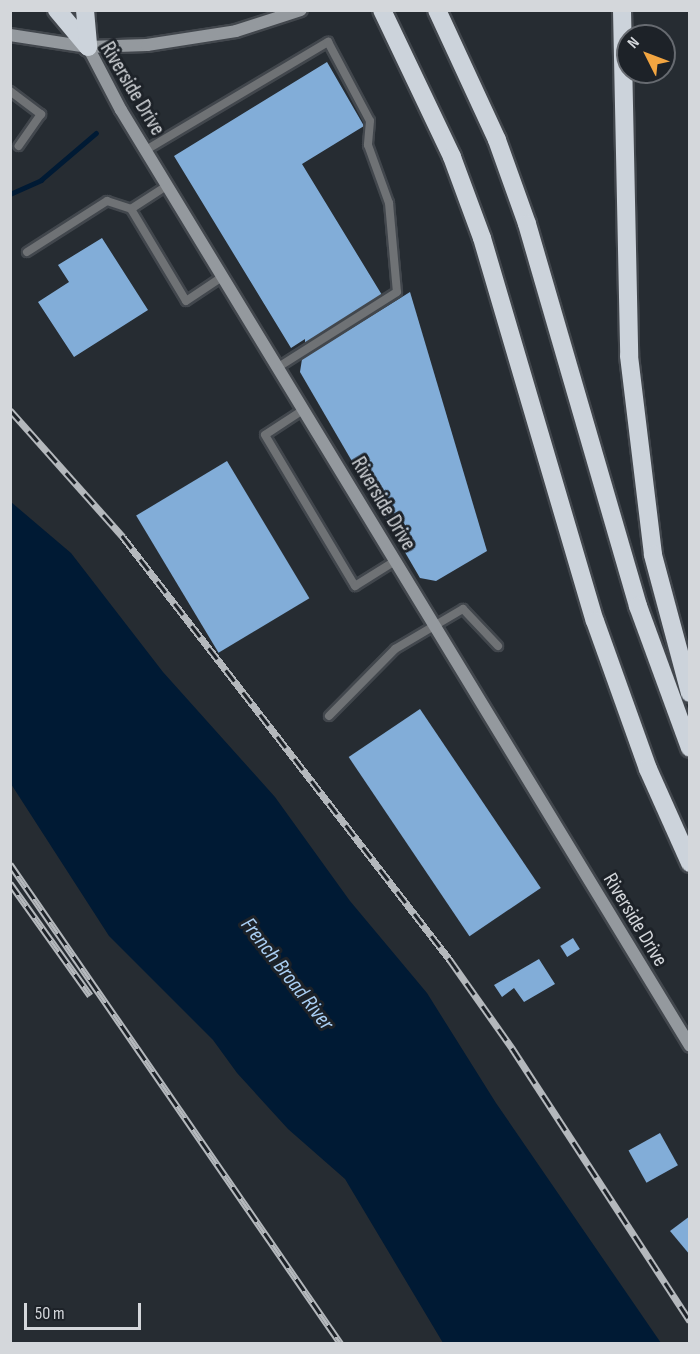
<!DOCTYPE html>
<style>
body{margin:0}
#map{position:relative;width:700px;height:1354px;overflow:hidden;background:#262c32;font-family:"Sofia Sans Condensed",sans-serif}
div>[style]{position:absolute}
.water>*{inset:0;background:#001a34}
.stream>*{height:4.5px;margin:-2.25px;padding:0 2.25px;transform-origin:2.25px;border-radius:2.25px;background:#001a34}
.building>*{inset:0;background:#82add8;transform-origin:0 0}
.roads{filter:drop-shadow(2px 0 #42474d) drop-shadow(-2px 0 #42474d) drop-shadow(0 2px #42474d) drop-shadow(0 -2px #42474d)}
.service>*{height:8px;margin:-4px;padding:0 4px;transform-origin:4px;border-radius:4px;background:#6f7275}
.secondary>*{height:12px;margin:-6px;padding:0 6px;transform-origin:6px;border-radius:6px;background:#94999e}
.motorway>*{height:18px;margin:-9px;padding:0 9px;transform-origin:9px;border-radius:9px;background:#ccd3db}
.rail>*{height:7px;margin-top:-3.5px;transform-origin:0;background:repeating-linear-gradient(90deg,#1d2228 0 14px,#b4b8bc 0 28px);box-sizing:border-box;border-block:2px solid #b4b8bc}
span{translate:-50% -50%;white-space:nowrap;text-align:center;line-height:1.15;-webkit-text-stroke:6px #1d2228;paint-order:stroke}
.street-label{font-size:21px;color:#d4d7db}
.water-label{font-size:22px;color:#aacff4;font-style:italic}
.frame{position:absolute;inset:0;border:12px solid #d4d7db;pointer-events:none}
.north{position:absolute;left:616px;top:24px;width:60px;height:60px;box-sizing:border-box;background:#1d2228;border:2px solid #666a70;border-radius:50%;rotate:312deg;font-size:16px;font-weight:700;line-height:24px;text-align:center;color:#d4d7db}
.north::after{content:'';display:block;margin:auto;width:21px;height:27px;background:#f2a541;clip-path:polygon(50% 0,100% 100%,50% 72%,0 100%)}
.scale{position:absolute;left:24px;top:1303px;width:117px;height:27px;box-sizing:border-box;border:3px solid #d4d7db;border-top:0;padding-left:8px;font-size:18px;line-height:21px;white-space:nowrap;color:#d4d7db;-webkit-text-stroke:4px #1d2228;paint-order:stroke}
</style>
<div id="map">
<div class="water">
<div style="clip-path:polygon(11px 502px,71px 553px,163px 672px,275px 797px,350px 901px,427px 993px,496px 1103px,661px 1343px,443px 1343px,345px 1179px,288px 1129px,237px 1073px,213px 1040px,109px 936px,11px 784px)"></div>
</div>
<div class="stream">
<div style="left:10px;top:194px;width:34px;rotate:-24deg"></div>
<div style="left:41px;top:180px;width:72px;rotate:-40.5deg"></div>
</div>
<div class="building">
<div style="clip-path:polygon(327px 62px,364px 126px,302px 164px,382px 295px,305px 343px,305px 339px,291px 348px,174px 156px)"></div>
<div style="clip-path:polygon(102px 238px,148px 310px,74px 357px,38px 302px,69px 282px,58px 265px)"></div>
<div style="clip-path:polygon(410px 292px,487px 551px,436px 581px,420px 578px,300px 372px,302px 359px)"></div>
<div style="left:227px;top:461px;width:160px;height:106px;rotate:59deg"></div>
<div style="left:420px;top:709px;width:216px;height:86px;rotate:56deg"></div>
<div style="left:573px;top:938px;width:13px;height:15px;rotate:58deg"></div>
<div style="clip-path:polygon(539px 959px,555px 984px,524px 1002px,514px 988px,502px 997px,494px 985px)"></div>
<div style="left:660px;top:1133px;width:37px;height:36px;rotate:61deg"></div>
<div style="clip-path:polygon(690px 1216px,690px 1255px,670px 1231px)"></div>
</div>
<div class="roads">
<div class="service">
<div style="left:10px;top:91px;width:39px;rotate:37deg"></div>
<div style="left:41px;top:114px;width:39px;rotate:125deg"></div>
<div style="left:146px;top:150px;width:212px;rotate:-30.7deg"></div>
<div style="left:328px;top:42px;width:89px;rotate:62deg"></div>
<div style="left:370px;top:121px;width:24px;rotate:95deg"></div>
<div style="left:368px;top:145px;width:62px;rotate:70.1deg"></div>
<div style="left:389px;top:203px;width:89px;rotate:84.9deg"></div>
<div style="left:397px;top:292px;width:142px;rotate:147.7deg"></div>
<div style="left:168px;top:185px;width:44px;rotate:147deg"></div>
<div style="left:131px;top:209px;width:107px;rotate:59.1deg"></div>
<div style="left:186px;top:301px;width:43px;rotate:-33.7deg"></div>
<div style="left:27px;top:252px;width:95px;rotate:-32.5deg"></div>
<div style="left:107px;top:201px;width:25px;rotate:18deg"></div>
<div style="left:303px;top:410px;width:45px;rotate:146.7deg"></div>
<div style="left:265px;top:435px;width:176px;rotate:59.2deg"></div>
<div style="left:355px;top:586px;width:47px;rotate:-32deg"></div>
<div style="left:329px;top:716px;width:94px;rotate:-45.4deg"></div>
<div style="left:395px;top:649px;width:79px;rotate:-30.5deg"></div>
<div style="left:463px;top:609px;width:51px;rotate:46.6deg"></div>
</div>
<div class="secondary">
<div style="left:10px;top:35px;width:79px;rotate:8.7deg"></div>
<div style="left:88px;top:47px;width:59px;rotate:-1.9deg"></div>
<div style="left:147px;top:45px;width:90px;rotate:-8.9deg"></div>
<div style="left:236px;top:31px;width:68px;rotate:-17.9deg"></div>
<div style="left:88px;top:47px;width:71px;rotate:62.4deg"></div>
<div style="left:121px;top:110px;width:1095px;rotate:58.7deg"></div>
</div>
<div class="motorway">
<div style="left:57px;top:10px;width:48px;rotate:50deg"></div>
<div style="left:85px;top:10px;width:37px;rotate:85deg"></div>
<div style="left:382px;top:10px;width:163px;rotate:64.5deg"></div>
<div style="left:452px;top:157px;width:86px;rotate:69.7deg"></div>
<div style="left:482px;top:238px;width:399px;rotate:73.6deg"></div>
<div style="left:595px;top:621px;width:157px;rotate:70.3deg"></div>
<div style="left:648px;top:769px;width:103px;rotate:65.9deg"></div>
<div style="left:437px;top:10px;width:143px;rotate:65.2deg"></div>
<div style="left:497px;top:140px;width:89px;rotate:70.3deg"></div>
<div style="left:527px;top:224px;width:398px;rotate:73.8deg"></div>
<div style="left:638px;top:606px;width:151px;rotate:69.9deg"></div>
<div style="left:622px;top:10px;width:346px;rotate:88.8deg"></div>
<div style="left:629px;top:356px;width:200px;rotate:83.1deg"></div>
<div style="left:653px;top:555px;width:143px;rotate:75deg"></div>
</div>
</div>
<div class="rail">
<div style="left:10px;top:410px;width:170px;rotate:48.3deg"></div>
<div style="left:123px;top:537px;width:535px;rotate:52.29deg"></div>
<div style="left:450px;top:960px;width:108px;rotate:54.8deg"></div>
<div style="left:512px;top:1048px;width:326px;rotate:56.9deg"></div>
<div style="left:10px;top:864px;width:583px;rotate:55.41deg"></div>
<div style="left:10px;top:883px;width:138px;rotate:54.5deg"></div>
</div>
<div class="street-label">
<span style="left:132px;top:89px;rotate:59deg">Riverside Drive</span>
<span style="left:383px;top:504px;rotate:59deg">Riverside Drive</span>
<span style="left:635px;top:920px;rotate:59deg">Riverside Drive</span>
</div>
<div class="water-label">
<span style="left:287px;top:974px;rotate:52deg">French Broad River</span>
</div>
<div class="frame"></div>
<div class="north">N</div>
<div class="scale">50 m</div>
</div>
